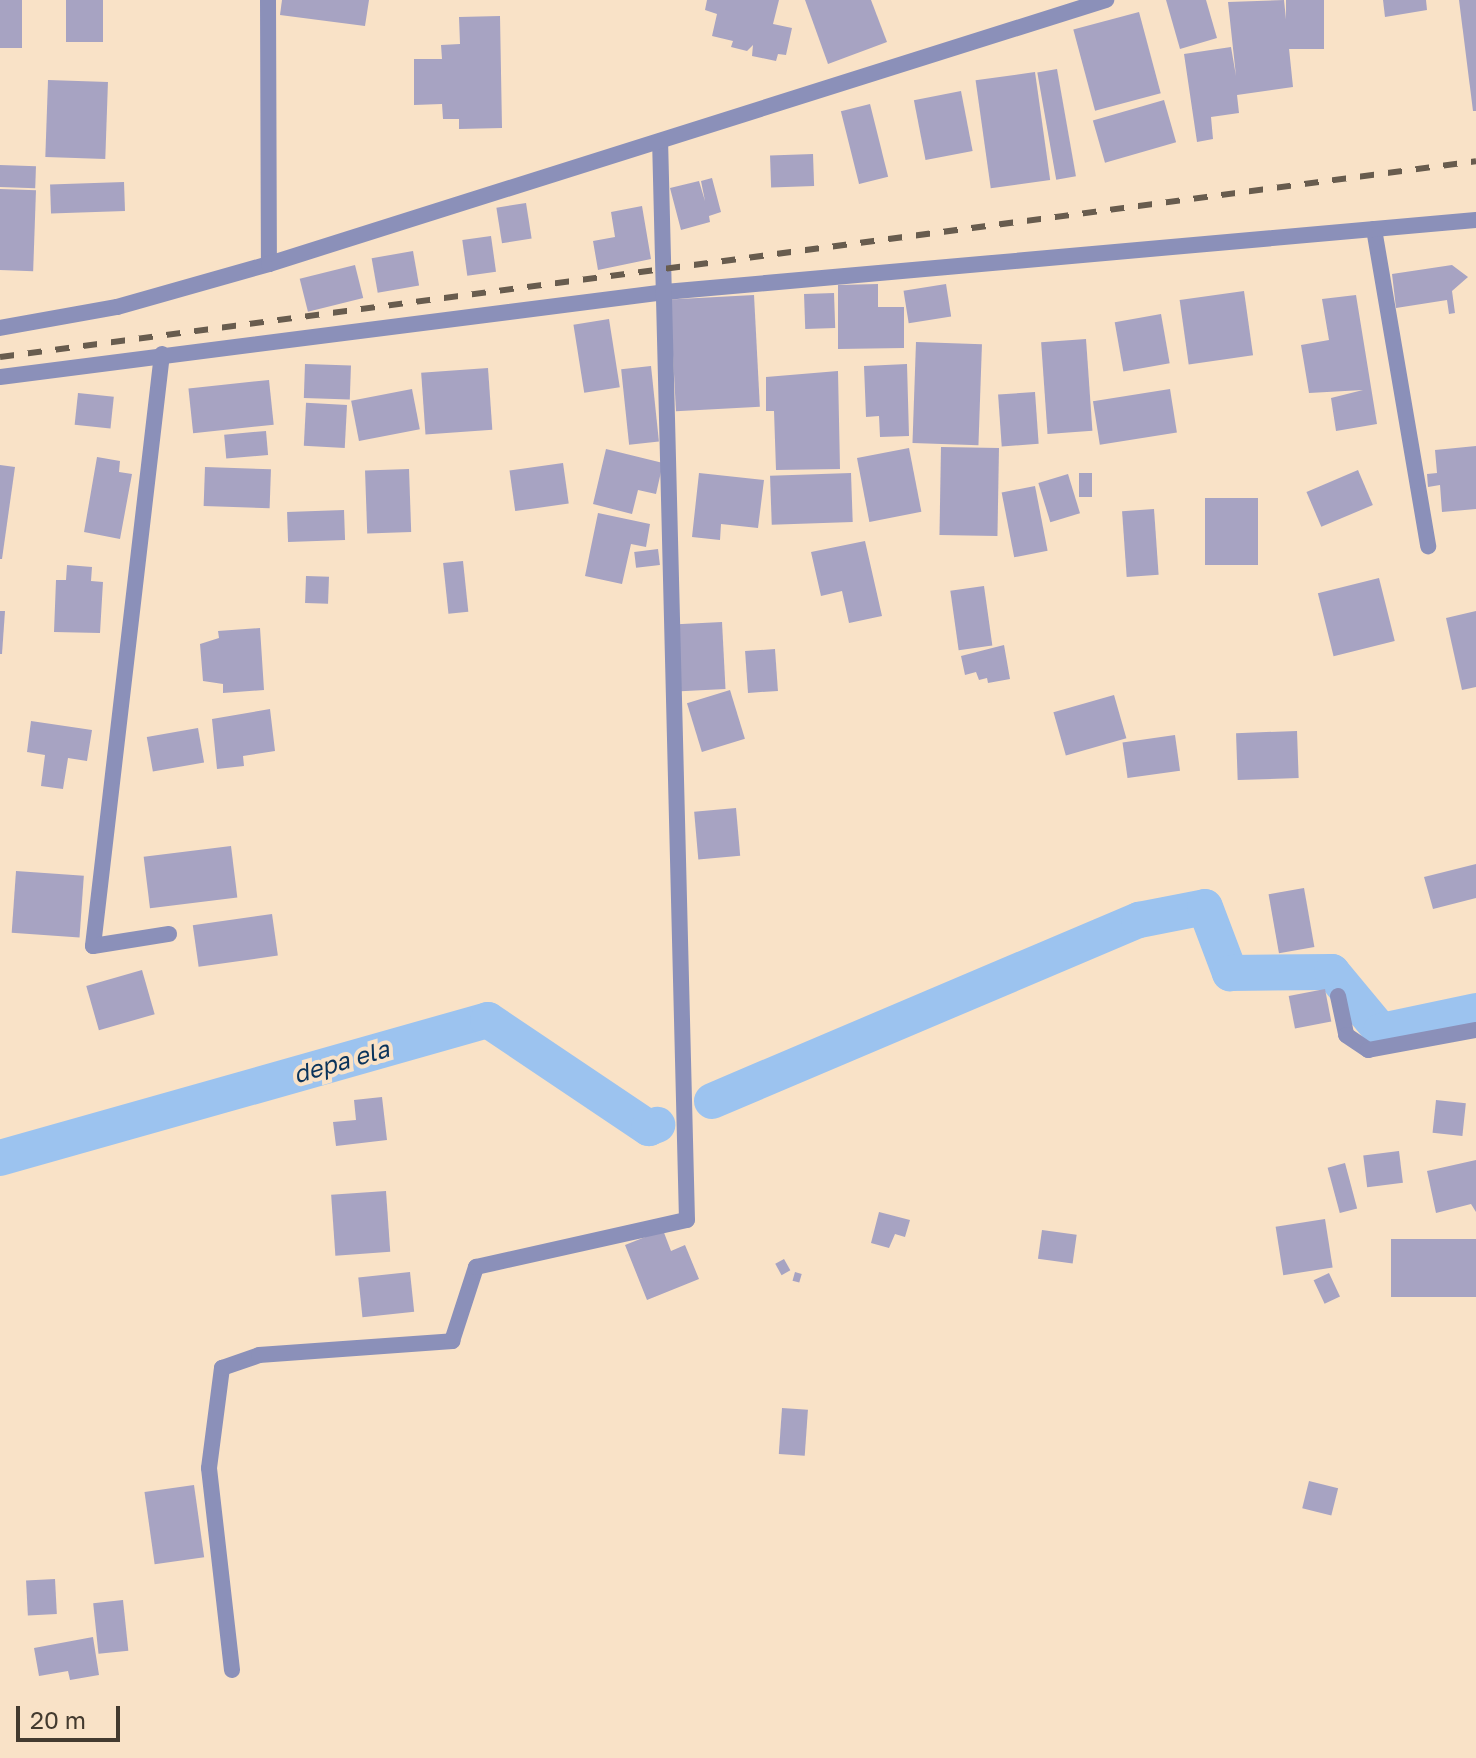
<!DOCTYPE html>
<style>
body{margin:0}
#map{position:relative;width:1476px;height:1758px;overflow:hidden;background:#f9e2c7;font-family:"Golos Text",sans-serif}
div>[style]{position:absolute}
.canal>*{height:36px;margin:-18px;padding:0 18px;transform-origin:18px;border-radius:18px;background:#9cc3ef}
.building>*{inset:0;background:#a7a3c2;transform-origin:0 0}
.service>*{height:16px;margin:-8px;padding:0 8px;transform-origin:8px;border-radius:8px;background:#8b90b9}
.minor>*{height:16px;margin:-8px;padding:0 8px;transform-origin:8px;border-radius:8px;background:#8b90b9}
.tertiary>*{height:16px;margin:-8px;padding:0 8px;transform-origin:8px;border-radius:8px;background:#8b90b9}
.rail>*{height:6px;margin-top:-3px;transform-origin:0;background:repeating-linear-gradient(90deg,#685c4e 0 14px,transparent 0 28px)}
span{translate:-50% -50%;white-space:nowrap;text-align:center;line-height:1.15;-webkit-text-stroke:8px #f9e2c7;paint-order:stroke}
.water-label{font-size:24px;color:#09335b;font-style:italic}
.scale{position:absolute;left:16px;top:1706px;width:104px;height:36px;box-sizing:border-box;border:4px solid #433a2f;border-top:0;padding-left:10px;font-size:24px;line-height:28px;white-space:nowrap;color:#433a2f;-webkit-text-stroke:6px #f9e2c7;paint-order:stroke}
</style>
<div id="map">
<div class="canal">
<div style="left:712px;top:1101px;width:464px;rotate:-23deg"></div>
<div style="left:1139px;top:920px;width:67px;rotate:-11.1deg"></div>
<div style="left:1205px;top:907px;width:71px;rotate:69.3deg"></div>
<div style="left:1230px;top:973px;width:102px;rotate:-0.6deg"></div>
<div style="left:1332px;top:972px;width:77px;rotate:50.3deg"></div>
<div style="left:1381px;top:1031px;width:97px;rotate:-11.9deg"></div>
<div style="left:0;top:1158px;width:507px;rotate:-15.79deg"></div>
<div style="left:488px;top:1020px;width:194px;rotate:33.9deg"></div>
<div style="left:649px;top:1128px;width:9px;rotate:-21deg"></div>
</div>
<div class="building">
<div style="left:0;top:0;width:22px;height:48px"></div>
<div style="left:66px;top:0;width:37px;height:42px"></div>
<div style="clip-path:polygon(282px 0,369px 0,365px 26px,280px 15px)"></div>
<div style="clip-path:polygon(707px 0,779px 0,773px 24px,792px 28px,786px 55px,778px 54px,776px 61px,752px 56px,753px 45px,747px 51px,731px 47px,733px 41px,712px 36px,717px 14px,705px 10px)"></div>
<div style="clip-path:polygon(805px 0,871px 0,887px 42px,828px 64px)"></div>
<div style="clip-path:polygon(1166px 0,1206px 0,1217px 38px,1180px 49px)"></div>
<div style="clip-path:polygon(1284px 0,1293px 87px,1237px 95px,1239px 113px,1211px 117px,1213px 139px,1197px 142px,1184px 54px,1231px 47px,1236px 76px,1228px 2px)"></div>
<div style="left:1286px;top:0;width:38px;height:49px"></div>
<div style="clip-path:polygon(1383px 0,1426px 0,1427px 10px,1385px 17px)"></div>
<div style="clip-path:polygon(1459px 0,1476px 0,1476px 111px,1473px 111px)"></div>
<div style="left:1139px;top:12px;width:84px;height:68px;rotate:75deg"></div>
<div style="clip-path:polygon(500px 16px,502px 128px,459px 129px,459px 119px,443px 119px,442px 104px,414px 105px,414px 59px,442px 59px,441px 45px,460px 44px,459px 17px)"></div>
<div style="left:1057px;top:69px;width:109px;height:20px;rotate:80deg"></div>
<div style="left:1035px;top:72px;width:109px;height:60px;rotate:82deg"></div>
<div style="left:48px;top:80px;width:60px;height:77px;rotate:2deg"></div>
<div style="left:961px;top:91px;width:61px;height:48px;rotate:79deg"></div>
<div style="left:1164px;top:100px;width:44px;height:74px;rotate:74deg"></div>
<div style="left:870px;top:104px;width:75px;height:30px;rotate:76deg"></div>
<div style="left:813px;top:154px;width:32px;height:43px;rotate:88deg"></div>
<div style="left:0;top:165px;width:36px;height:22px;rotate:2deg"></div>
<div style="clip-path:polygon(712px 178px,721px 212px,709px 216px,710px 222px,681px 230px,670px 188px,699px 181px,705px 201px,701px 181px)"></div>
<div style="left:124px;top:182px;width:29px;height:74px;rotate:88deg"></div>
<div style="left:0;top:189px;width:36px;height:81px;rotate:2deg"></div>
<div style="left:526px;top:203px;width:36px;height:30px;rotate:81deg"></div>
<div style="clip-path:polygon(642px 206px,651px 259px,598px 270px,593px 241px,615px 237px,611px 212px)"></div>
<div style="left:491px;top:236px;width:36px;height:29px;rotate:82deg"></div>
<div style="left:413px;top:251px;width:35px;height:42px;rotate:80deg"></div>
<div style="left:355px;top:265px;width:34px;height:57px;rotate:76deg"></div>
<div style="clip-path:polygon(1452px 265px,1468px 277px,1452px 291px,1455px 313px,1449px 314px,1447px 300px,1396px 308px,1392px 274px)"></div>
<div style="clip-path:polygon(878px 284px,878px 307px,904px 307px,904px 348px,838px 349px,838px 285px)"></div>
<div style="left:946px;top:284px;width:33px;height:43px;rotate:81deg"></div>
<div style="left:1244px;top:291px;width:65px;height:65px;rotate:82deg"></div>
<div style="left:834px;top:293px;width:35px;height:30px;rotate:88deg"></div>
<div style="left:754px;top:295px;width:112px;height:84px;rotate:87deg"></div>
<div style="clip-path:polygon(1356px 295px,1377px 424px,1336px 431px,1331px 398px,1363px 390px,1309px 393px,1301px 345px,1329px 340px,1322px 299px)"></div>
<div style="left:1161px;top:314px;width:50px;height:47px;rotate:80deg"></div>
<div style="left:609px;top:319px;width:69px;height:36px;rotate:81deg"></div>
<div style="left:1086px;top:339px;width:92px;height:45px;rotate:86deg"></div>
<div style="left:916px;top:342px;width:66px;height:101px;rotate:2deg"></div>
<div style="left:305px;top:364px;width:46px;height:34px;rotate:2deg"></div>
<div style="clip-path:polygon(907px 364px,909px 436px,880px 437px,879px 416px,866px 417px,864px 366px)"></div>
<div style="left:651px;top:366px;width:76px;height:30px;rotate:84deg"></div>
<div style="left:488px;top:368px;width:62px;height:67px;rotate:86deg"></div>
<div style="clip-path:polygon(838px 371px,840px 469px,776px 470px,774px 411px,766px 411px,766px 377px)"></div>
<div style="left:269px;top:380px;width:45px;height:81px;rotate:84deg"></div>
<div style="left:412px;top:389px;width:41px;height:62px;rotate:79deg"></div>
<div style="left:1170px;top:389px;width:44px;height:78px;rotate:81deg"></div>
<div style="left:1035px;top:392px;width:52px;height:37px;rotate:86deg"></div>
<div style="left:78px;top:393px;width:36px;height:32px;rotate:6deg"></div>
<div style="left:347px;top:405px;width:43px;height:41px;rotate:93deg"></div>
<div style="left:266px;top:431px;width:24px;height:42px;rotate:85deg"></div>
<div style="clip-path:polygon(1476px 446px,1476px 509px,1442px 512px,1440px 485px,1428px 487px,1427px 474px,1437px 473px,1435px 450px)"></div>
<div style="left:941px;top:447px;width:58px;height:88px;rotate:1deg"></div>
<div style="left:909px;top:448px;width:65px;height:53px;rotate:79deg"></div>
<div style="clip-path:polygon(606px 449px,663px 463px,656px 494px,638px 490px,632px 514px,593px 504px)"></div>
<div style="clip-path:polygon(97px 457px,120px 461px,119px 472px,132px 474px,120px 539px,84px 532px)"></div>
<div style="left:563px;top:463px;width:41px;height:54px;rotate:82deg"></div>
<div style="clip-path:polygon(0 465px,15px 467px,2px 559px,0 559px)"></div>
<div style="left:205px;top:467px;width:66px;height:39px;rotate:2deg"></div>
<div style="left:409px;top:469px;width:63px;height:44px;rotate:88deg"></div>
<div style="left:1358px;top:470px;width:38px;height:56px;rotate:67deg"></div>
<div style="clip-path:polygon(699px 473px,764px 480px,758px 528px,721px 524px,720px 540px,692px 537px)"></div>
<div style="left:851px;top:473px;width:49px;height:81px;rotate:88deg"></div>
<div style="left:1079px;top:473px;width:13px;height:24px"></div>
<div style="left:1068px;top:474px;width:41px;height:31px;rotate:73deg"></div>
<div style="left:1035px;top:486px;width:66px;height:34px;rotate:79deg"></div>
<div style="left:1205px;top:498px;width:53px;height:67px"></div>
<div style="left:1154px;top:509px;width:66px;height:32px;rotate:86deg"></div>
<div style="left:344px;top:510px;width:30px;height:57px;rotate:88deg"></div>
<div style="clip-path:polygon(598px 513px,650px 524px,646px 547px,631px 544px,622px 584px,585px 576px)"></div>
<div style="clip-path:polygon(865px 541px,882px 616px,849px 623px,842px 591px,821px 596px,811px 552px)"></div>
<div style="left:658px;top:549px;width:16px;height:24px;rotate:83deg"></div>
<div style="left:463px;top:561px;width:51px;height:20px;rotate:84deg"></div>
<div style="clip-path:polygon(67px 565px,92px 567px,91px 581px,103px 582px,100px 633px,54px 632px,56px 580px,66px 580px)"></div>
<div style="left:306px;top:576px;width:23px;height:27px;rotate:2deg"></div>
<div style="left:1379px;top:578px;width:65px;height:63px;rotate:76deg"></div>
<div style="left:984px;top:586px;width:60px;height:34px;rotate:82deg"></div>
<div style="clip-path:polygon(0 611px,5px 611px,2px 654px,0 654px)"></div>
<div style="clip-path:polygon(1476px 611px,1476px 687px,1462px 690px,1446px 618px)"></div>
<div style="left:722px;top:622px;width:67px;height:45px;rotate:87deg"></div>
<div style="clip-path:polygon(260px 628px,264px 690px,223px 693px,223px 684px,203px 681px,200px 644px,219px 638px,218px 631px)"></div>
<div style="clip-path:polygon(1004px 645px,1010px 679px,988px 683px,987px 678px,979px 680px,976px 672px,965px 675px,961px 656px)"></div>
<div style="left:775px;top:649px;width:42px;height:30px;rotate:86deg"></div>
<div style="left:730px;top:690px;width:51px;height:45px;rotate:73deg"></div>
<div style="left:1114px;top:695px;width:45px;height:63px;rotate:74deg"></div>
<div style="clip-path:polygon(270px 709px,275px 751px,243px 756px,244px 766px,217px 769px,212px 719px)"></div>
<div style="clip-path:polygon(31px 721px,92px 730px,87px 761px,68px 758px,63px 789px,41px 786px,45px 755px,27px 752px)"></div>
<div style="left:198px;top:728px;width:35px;height:52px;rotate:80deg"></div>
<div style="left:1297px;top:731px;width:47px;height:61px;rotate:88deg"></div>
<div style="left:1175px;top:735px;width:36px;height:53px;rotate:82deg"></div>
<div style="left:736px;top:808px;width:48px;height:42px;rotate:85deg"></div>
<div style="left:231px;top:846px;width:52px;height:88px;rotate:83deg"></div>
<div style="clip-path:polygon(1476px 864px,1476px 898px,1433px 909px,1424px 877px)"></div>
<div style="left:16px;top:871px;width:68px;height:62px;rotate:4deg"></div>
<div style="left:1304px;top:888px;width:60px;height:36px;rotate:80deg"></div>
<div style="left:272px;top:914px;width:42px;height:80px;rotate:82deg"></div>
<div style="left:142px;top:970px;width:46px;height:58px;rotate:74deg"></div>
<div style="left:1325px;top:989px;width:33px;height:37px;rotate:79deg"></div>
<div style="clip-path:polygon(382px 1097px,387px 1140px,336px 1146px,333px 1122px,356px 1120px,354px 1100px)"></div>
<div style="left:1436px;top:1100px;width:30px;height:33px;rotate:6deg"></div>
<div style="left:1399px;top:1151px;width:32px;height:36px;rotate:83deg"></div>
<div style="clip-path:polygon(1476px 1160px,1476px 1212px,1471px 1204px,1436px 1213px,1427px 1171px)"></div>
<div style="left:1345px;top:1163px;width:47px;height:18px;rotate:75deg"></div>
<div style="left:386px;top:1191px;width:61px;height:55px;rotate:86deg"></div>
<div style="clip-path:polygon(879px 1212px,910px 1220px,905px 1237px,895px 1234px,889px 1248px,871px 1243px)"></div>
<div style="left:1325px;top:1219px;width:49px;height:50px;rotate:81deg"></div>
<div style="clip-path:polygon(663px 1230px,671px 1251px,685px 1245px,699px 1279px,647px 1300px,625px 1245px)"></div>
<div style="left:1042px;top:1230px;width:35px;height:29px;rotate:8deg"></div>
<div style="left:1391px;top:1239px;width:85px;height:58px"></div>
<div style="left:784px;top:1259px;width:13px;height:10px;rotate:61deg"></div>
<div style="left:410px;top:1272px;width:40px;height:52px;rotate:84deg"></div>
<div style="left:795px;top:1272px;width:7px;height:9px;rotate:16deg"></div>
<div style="left:1329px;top:1273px;width:26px;height:17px;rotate:65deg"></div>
<div style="left:782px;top:1408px;width:26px;height:46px;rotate:4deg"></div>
<div style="left:1309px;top:1481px;width:30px;height:28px;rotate:14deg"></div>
<div style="left:194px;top:1485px;width:73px;height:50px;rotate:82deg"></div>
<div style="left:55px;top:1579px;width:35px;height:29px;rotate:87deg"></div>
<div style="left:123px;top:1600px;width:51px;height:30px;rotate:84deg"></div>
<div style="clip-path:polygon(93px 1637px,99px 1675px,70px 1680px,68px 1671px,39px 1676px,34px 1648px)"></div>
</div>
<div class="service">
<div style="left:268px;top:0;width:264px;rotate:89.8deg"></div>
</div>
<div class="minor">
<div style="left:1374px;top:229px;width:322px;rotate:80.3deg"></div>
<div style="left:162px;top:354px;width:596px;rotate:96.65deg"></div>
<div style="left:93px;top:946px;width:77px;rotate:-9deg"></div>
<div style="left:0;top:377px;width:670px;rotate:-7.28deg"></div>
<div style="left:665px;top:292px;width:814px;rotate:-5.07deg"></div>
<div style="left:1338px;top:996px;width:40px;rotate:78deg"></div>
<div style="left:1346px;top:1035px;width:27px;rotate:34deg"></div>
<div style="left:1368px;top:1050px;width:110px;rotate:-10.5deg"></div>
<div style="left:232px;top:1670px;width:203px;rotate:-96.5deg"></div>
<div style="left:209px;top:1468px;width:101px;rotate:-82.6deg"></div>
<div style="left:222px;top:1368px;width:39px;rotate:-19deg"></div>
<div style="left:259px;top:1355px;width:194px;rotate:-4.1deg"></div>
<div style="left:452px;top:1341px;width:78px;rotate:-72deg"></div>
<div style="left:476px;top:1267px;width:216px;rotate:-12.6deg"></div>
<div style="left:687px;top:1220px;width:1079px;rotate:-91.43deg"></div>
</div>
<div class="tertiary">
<div style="left:0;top:328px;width:119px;rotate:-10.2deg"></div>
<div style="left:117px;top:307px;width:158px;rotate:-15.8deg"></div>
<div style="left:269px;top:264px;width:878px;rotate:-17.51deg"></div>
</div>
<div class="rail">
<div style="left:0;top:357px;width:1489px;rotate:-7.56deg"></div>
</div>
<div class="water-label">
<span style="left:341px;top:1061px;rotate:-16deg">depa ela</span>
</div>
<div class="scale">20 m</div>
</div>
